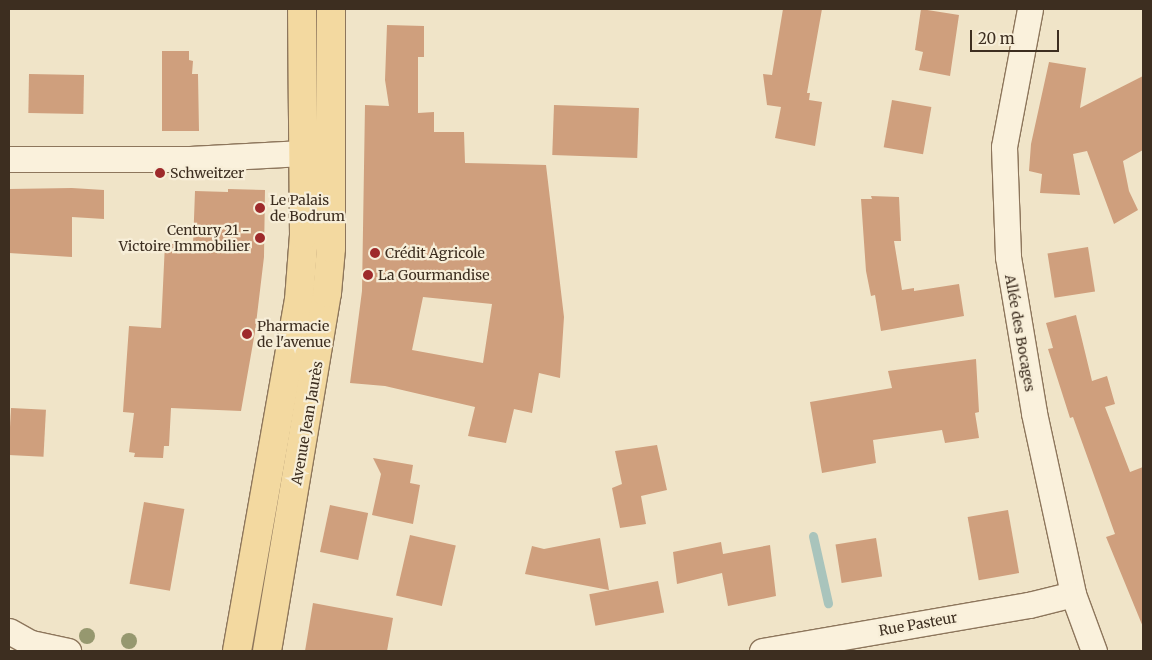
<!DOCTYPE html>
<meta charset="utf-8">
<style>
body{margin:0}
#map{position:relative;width:1152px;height:660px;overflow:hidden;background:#f0e4c8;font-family:Merriweather,serif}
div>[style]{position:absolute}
.stream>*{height:9px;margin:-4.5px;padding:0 4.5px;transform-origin:4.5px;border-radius:4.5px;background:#a9c4bc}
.building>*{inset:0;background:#cf9f7d;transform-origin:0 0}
.roads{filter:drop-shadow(1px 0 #8d765c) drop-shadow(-1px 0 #8d765c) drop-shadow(0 1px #8d765c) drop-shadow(0 -1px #8d765c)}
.minor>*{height:25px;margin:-12.5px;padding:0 12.5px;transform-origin:12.5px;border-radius:12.5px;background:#faf1dc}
.primary>*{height:28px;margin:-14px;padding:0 14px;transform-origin:14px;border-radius:14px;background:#f3d9a0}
.trees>*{width:16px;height:16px;margin:-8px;border-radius:50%;background:#96986f}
.dots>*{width:14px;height:14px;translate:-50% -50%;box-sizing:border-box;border:2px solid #f7eed8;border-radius:50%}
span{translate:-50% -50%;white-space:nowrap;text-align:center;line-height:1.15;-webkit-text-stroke:4.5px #f7eed8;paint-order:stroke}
.poi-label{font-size:14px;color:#3d2e20}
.left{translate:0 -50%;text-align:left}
.right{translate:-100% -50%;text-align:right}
.street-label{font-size:14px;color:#3d2e20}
.frame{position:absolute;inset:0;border:10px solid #3d2e20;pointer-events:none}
.scale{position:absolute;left:970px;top:30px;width:89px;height:22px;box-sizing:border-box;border:2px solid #3d2e20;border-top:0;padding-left:6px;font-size:15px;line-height:18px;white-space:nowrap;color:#3d2e20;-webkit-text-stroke:4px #f7eed8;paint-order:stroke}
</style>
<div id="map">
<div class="stream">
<div style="left:813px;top:536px;width:69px;rotate:77.4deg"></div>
</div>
<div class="building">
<div style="clip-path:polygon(783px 9px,822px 9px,807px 93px,810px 93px,809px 100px,822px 102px,815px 146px,775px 138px,781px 107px,767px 105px,763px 74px,772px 75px)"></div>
<div style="clip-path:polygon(921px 9px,959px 15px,950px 76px,919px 70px,923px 52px,915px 50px)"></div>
<div style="clip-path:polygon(evenodd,387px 25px,424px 26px,424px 57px,418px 57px,418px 113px,434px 112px,434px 132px,464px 132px,465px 163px,546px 165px,564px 317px,560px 378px,539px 373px,532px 413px,514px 409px,506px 443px,468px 436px,475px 407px,385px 386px,350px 383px,362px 291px,365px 105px,389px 106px,385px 80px,387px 25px,423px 297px,492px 304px,483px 363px,412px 350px,423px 297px)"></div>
<div style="clip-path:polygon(162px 51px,189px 51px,189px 60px,193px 61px,192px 74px,198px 74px,199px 131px,162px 131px)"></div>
<div style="clip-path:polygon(1049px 62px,1086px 68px,1080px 108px,1143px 76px,1143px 150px,1123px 161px,1129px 191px,1138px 210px,1114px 224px,1087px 151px,1073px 154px,1080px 195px,1040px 193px,1042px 174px,1029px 171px,1031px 144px)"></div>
<div style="left:29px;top:74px;width:55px;height:39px;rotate:1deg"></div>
<div style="left:892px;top:100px;width:40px;height:48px;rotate:10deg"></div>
<div style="left:554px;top:105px;width:85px;height:50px;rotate:2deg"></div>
<div style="clip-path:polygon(72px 188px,104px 190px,104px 219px,72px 217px,72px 257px,9px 253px,9px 189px)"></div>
<div style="clip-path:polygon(228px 189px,265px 190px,264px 257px,255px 332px,241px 411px,171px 408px,169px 446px,164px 446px,163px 458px,134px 457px,135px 453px,129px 452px,134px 413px,123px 412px,129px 326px,161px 328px,165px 243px,193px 246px,195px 191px,228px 192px)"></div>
<div style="clip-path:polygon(871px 196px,899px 197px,901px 241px,894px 241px,902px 290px,914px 288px,914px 291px,959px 284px,964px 316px,881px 331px,875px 295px,871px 296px,866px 271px,861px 199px,872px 199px)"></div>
<div style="left:1088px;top:247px;width:45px;height:41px;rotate:81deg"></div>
<div style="clip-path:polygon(1076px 315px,1092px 381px,1107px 376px,1115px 404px,1105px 407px,1130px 472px,1143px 467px,1143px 627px,1106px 537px,1115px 534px,1073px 417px,1070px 418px,1048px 349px,1053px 348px,1046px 323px)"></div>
<div style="clip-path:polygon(976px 359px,979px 412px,975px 413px,979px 438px,945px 443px,942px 430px,873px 440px,876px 463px,822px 473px,810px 402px,892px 388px,888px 371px)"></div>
<div style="left:11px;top:408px;width:35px;height:47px;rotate:3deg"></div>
<div style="clip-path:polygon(657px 445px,667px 490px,641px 496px,646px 524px,620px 528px,612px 488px,622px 484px,615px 451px)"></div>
<div style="clip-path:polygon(373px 458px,413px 465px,410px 483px,420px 485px,413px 524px,372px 515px,381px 474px)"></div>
<div style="left:144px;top:502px;width:41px;height:83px;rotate:10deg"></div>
<div style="left:330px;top:505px;width:39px;height:48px;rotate:12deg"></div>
<div style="left:1008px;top:510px;width:64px;height:41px;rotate:80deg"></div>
<div style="left:410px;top:535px;width:47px;height:62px;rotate:13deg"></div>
<div style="clip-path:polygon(600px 538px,609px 590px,525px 574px,532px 546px,544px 549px)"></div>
<div style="left:876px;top:538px;width:39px;height:41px;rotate:81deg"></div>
<div style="clip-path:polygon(721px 542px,723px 554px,770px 545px,776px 596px,728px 606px,722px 573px,677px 584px,673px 552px)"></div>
<div style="left:658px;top:581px;width:32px;height:70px;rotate:79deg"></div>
<div style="clip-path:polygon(313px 603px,393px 618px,387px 651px,305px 651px)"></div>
</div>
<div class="roads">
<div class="minor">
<div style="left:1030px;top:9px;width:140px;rotate:100.7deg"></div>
<div style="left:1004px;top:147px;width:110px;rotate:87.9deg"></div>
<div style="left:1008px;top:257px;width:158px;rotate:80.5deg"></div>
<div style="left:1034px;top:413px;width:185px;rotate:77.8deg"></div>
<div style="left:1073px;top:594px;width:61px;rotate:69.8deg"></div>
<div style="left:9px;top:159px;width:181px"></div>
<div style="left:190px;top:159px;width:113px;rotate:-3deg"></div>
<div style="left:303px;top:153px;width:21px;rotate:-51deg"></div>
<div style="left:9px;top:631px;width:25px;rotate:29deg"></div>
<div style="left:31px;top:643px;width:38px;rotate:12deg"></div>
<div style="left:762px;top:651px;width:271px;rotate:-9.8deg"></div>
<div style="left:1029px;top:605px;width:45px;rotate:-14deg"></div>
</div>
<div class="primary">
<div style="left:237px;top:651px;width:356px;rotate:-80deg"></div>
<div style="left:299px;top:300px;width:65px;rotate:-85.6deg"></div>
<div style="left:304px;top:235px;width:226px;rotate:-90.5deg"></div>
<div style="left:267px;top:651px;width:363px;rotate:-80.5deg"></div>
<div style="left:327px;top:293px;width:45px;rotate:-84.9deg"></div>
<div style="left:331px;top:248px;width:239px;rotate:-90deg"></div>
</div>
</div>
<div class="trees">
<div style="left:87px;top:636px"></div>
<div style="left:129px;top:641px"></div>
</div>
<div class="dots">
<div style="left:160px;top:173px;background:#9e2a2b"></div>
<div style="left:260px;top:208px;background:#9e2a2b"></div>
<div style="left:260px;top:238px;background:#9e2a2b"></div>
<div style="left:375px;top:253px;background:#9e2a2b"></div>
<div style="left:368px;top:275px;background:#9e2a2b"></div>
<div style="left:247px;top:334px;background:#9e2a2b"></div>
</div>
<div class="poi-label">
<span class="left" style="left:170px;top:173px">Schweitzer</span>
<span class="left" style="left:270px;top:208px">Le Palais<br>de Bodrum</span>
<span class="right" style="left:250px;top:238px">Century 21 -<br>Victoire Immobilier</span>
<span class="left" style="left:385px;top:253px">Crédit Agricole</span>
<span class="left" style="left:378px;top:275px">La Gourmandise</span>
<span class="left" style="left:257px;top:334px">Pharmacie<br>de l'avenue</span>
</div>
<div class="street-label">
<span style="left:1020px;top:333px;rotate:80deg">Allée des Bocages</span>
<span style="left:307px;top:423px;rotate:-80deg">Avenue Jean Jaurès</span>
<span style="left:918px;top:624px;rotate:-10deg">Rue Pasteur</span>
</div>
<div class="frame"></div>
<div class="scale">20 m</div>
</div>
